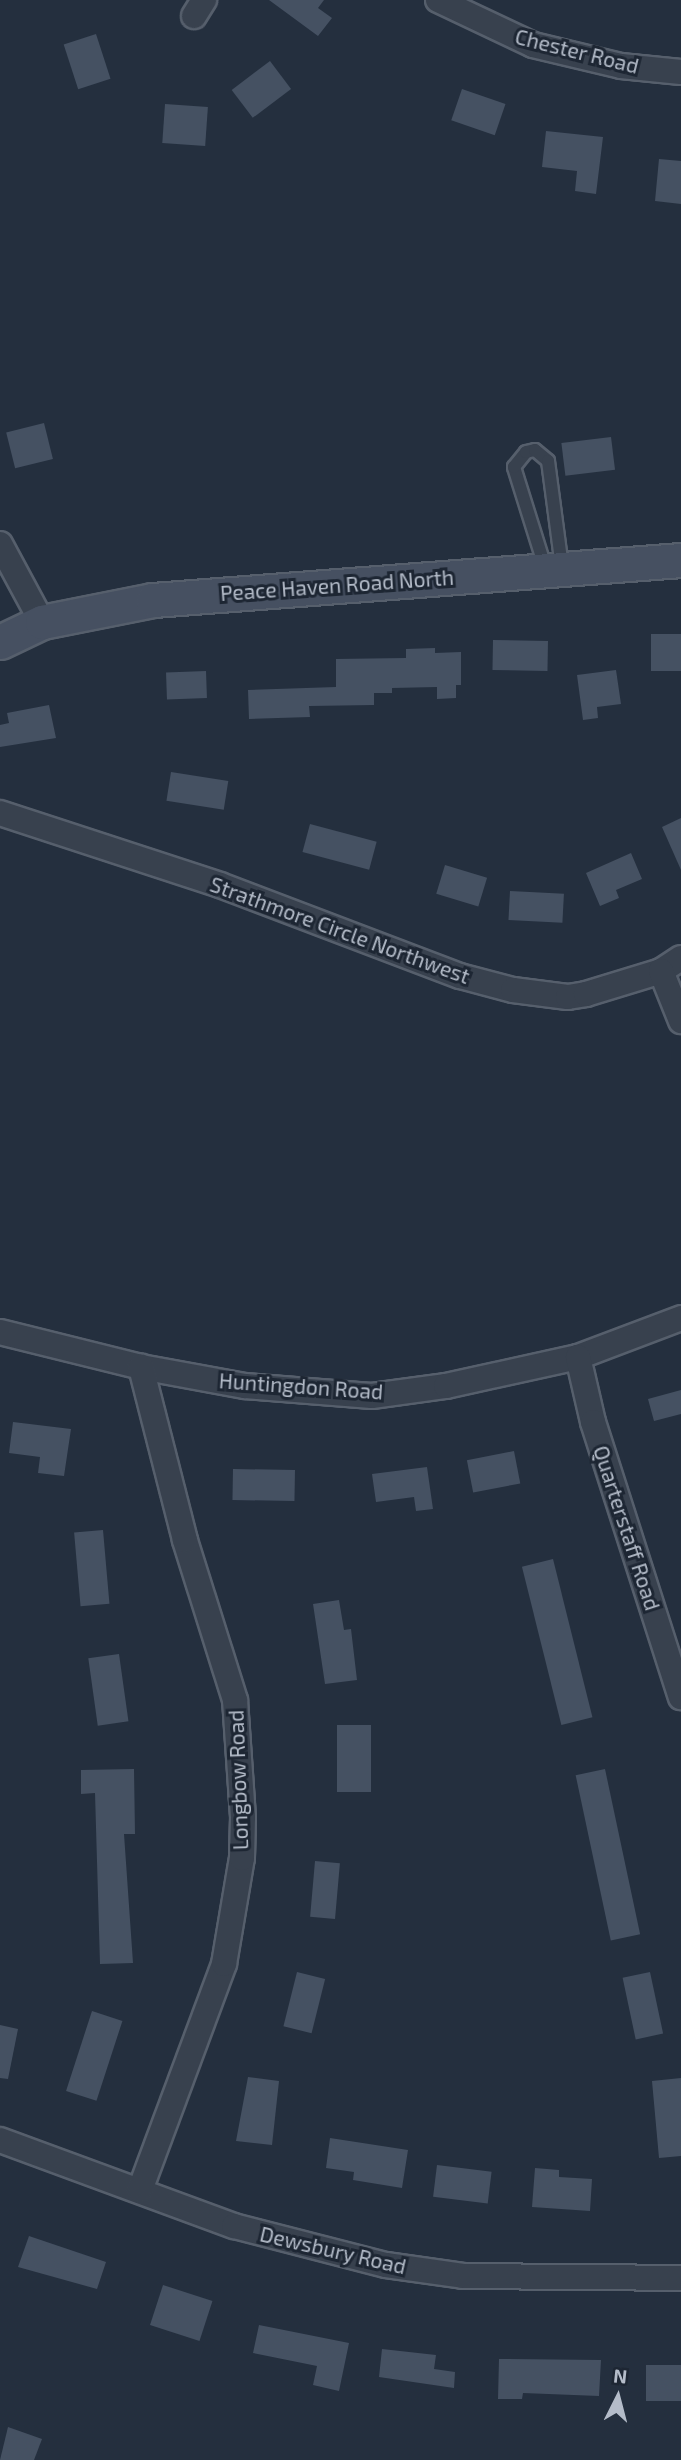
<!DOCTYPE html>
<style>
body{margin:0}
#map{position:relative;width:681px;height:2460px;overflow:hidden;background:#242f3e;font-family:"Exo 2",sans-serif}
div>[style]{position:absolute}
.building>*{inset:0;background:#455162;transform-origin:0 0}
.roads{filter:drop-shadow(2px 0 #565f6c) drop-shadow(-2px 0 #565f6c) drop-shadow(0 2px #565f6c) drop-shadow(0 -2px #565f6c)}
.service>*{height:12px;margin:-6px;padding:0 6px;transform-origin:6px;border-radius:6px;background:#38414e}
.minor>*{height:24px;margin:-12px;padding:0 12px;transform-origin:12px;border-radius:12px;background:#38414e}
.secondary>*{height:33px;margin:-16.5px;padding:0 16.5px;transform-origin:16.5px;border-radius:16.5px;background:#465061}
span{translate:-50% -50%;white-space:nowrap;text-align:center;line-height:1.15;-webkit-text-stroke:6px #1d2633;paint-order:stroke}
.street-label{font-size:21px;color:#b4bcc9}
.north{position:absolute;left:583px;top:2362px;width:70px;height:70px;-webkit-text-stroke:5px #1d2633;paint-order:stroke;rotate:6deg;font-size:19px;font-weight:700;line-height:28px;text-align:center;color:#b4bcc9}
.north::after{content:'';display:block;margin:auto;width:24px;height:32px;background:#b4bcc9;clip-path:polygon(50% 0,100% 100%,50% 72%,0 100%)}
</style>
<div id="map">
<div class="building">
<div style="clip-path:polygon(269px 0,324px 0,318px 8px,332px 18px,318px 36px)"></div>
<div style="left:96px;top:34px;width:47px;height:34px;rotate:72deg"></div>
<div style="left:270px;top:61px;width:35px;height:48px;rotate:53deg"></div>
<div style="left:462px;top:89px;width:46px;height:33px;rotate:19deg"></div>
<div style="left:165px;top:104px;width:43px;height:39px;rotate:4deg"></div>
<div style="clip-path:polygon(546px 131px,603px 137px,596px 194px,575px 191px,577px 171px,542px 167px)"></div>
<div style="clip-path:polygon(659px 159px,681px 161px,681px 204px,655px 201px)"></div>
<div style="left:44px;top:423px;width:37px;height:39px;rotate:76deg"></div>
<div style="left:611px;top:437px;width:33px;height:50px;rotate:83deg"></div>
<div style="left:681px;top:634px;width:37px;height:30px;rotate:90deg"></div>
<div style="left:493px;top:640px;width:55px;height:30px;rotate:1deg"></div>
<div style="clip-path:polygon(435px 648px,435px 653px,461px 652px,461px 685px,456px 685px,456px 698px,437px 699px,437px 687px,392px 688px,392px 693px,374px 693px,374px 705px,309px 706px,310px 717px,249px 719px,248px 690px,336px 687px,336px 659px,406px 658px,406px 649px)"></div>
<div style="clip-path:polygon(616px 670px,621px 704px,597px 707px,598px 718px,583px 720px,577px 675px)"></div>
<div style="left:206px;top:671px;width:27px;height:40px;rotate:88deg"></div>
<div style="clip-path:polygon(49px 705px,56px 738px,0 747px,0 725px,9px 723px,7px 713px)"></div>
<div style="left:171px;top:772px;width:58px;height:29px;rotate:9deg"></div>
<div style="clip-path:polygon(681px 818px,681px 870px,662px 827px)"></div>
<div style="left:310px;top:824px;width:69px;height:29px;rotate:15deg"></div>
<div style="clip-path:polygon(631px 853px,642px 879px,616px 890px,619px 898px,600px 906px,586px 873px)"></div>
<div style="left:445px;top:865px;width:44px;height:30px;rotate:17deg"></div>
<div style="left:510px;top:891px;width:54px;height:29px;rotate:3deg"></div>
<div style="clip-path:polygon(681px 1390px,681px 1414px,654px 1421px,648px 1399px)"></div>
<div style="clip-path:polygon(13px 1422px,71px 1429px,64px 1476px,38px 1473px,40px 1457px,9px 1453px)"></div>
<div style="left:514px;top:1451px;width:33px;height:48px;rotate:79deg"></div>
<div style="clip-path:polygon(427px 1467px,433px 1509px,416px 1511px,414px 1497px,376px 1502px,372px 1474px)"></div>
<div style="left:233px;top:1469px;width:62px;height:31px;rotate:1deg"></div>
<div style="left:103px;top:1530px;width:74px;height:29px;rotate:85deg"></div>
<div style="left:553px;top:1559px;width:163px;height:32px;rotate:76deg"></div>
<div style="clip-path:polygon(339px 1600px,344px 1630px,351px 1629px,357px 1680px,325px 1684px,313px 1604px)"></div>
<div style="left:119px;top:1654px;width:68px;height:31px;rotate:82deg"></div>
<div style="left:337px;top:1725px;width:34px;height:67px"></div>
<div style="clip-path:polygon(134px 1769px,135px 1834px,124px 1834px,133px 1963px,100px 1964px,95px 1793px,81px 1794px,81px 1770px)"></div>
<div style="left:605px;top:1769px;width:169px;height:30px;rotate:78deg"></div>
<div style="left:315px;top:1861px;width:25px;height:56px;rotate:5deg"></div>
<div style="left:297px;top:1972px;width:29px;height:56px;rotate:14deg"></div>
<div style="left:650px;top:1972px;width:63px;height:28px;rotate:78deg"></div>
<div style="left:92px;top:2011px;width:32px;height:84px;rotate:18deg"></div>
<div style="clip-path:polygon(0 2025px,18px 2029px,8px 2079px,0 2078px)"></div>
<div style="clip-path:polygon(248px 2077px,279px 2081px,272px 2145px,236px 2141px)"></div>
<div style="clip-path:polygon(681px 2078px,681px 2156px,659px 2158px,652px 2081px)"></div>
<div style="clip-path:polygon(330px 2138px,408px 2150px,402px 2188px,353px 2180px,354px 2172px,326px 2168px)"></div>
<div style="left:437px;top:2165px;width:55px;height:32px;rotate:7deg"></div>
<div style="clip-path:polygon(535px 2168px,559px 2170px,559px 2177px,592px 2179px,590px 2211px,532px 2207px)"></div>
<div style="clip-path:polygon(29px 2236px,106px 2262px,97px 2289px,18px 2267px)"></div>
<div style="left:163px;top:2285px;width:52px;height:42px;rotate:18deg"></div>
<div style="clip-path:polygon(259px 2325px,349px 2343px,339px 2391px,313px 2385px,317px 2366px,253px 2353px)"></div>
<div style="clip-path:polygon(382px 2349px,436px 2355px,434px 2369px,455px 2372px,454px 2388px,379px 2377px)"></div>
<div style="clip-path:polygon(499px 2359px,601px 2360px,599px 2396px,523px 2393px,522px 2399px,498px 2399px)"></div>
<div style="left:646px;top:2365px;width:35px;height:36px"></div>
<div style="clip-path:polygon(8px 2427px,42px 2439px,34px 2460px,0 2460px)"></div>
</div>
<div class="roads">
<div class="service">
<div style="left:546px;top:570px;width:108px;rotate:-107.3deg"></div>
<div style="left:514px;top:467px;width:19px;rotate:-51deg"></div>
<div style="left:526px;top:452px;width:9px;rotate:-13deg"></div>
<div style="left:535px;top:450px;width:17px;rotate:40deg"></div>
<div style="left:548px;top:461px;width:107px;rotate:82.5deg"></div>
</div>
<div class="minor">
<div style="left:438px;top:0;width:105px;rotate:25.3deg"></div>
<div style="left:533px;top:45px;width:90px;rotate:13.4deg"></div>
<div style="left:621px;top:66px;width:60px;rotate:5.7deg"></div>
<div style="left:194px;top:16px;width:19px;rotate:-58deg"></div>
<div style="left:0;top:544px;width:89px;rotate:61.7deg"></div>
<div style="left:0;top:813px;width:231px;rotate:18.1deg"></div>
<div style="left:220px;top:885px;width:257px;rotate:20.8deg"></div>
<div style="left:460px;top:976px;width:55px;rotate:14.8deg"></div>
<div style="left:513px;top:990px;width:55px;rotate:7.3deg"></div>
<div style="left:568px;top:997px;width:18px;rotate:-9deg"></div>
<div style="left:586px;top:994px;width:78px;rotate:-17deg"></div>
<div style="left:661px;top:971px;width:24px;rotate:-33deg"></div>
<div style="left:661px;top:971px;width:54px;rotate:68.2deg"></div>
<div style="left:0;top:1332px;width:145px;rotate:13.9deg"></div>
<div style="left:141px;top:1367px;width:106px;rotate:10.4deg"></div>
<div style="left:245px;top:1386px;width:127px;rotate:4.5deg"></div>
<div style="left:372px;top:1396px;width:75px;rotate:-7.7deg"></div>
<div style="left:446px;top:1386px;width:135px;rotate:-12.4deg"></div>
<div style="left:578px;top:1357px;width:110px;rotate:-20.7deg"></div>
<div style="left:578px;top:1357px;width:67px;rotate:77deg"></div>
<div style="left:593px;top:1422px;width:289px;rotate:72.3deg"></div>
<div style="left:0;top:2140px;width:249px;rotate:20.2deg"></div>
<div style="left:234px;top:2226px;width:157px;rotate:14.4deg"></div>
<div style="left:386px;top:2265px;width:78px;rotate:8.1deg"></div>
<div style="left:463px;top:2276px;width:218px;rotate:0.5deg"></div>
<div style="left:140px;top:2190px;width:241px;rotate:-69.6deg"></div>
<div style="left:224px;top:1964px;width:108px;rotate:-80.4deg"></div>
<div style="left:242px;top:1858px;width:41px;rotate:-88.6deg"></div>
<div style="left:243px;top:1817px;width:117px;rotate:-93.9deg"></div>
<div style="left:235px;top:1700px;width:168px;rotate:-107.4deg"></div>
<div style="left:185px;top:1540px;width:179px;rotate:-104.3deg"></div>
</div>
<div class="secondary">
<div style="left:0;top:642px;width:47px;rotate:-25.5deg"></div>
<div style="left:42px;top:622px;width:113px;rotate:-11.2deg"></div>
<div style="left:153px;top:600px;width:530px;rotate:-4.33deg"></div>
</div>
</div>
<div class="street-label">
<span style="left:577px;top:51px;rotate:14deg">Chester Road</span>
<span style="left:337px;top:585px;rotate:-4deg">Peace Haven Road North</span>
<span style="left:340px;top:930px;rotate:20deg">Strathmore Circle Northwest</span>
<span style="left:301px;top:1386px;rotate:4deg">Huntingdon Road</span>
<span style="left:627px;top:1528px;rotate:72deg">Quarterstaff Road</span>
<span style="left:238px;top:1780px;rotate:-92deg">Longbow Road</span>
<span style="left:333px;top:2250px;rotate:13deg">Dewsbury Road</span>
</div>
<div class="north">N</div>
</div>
